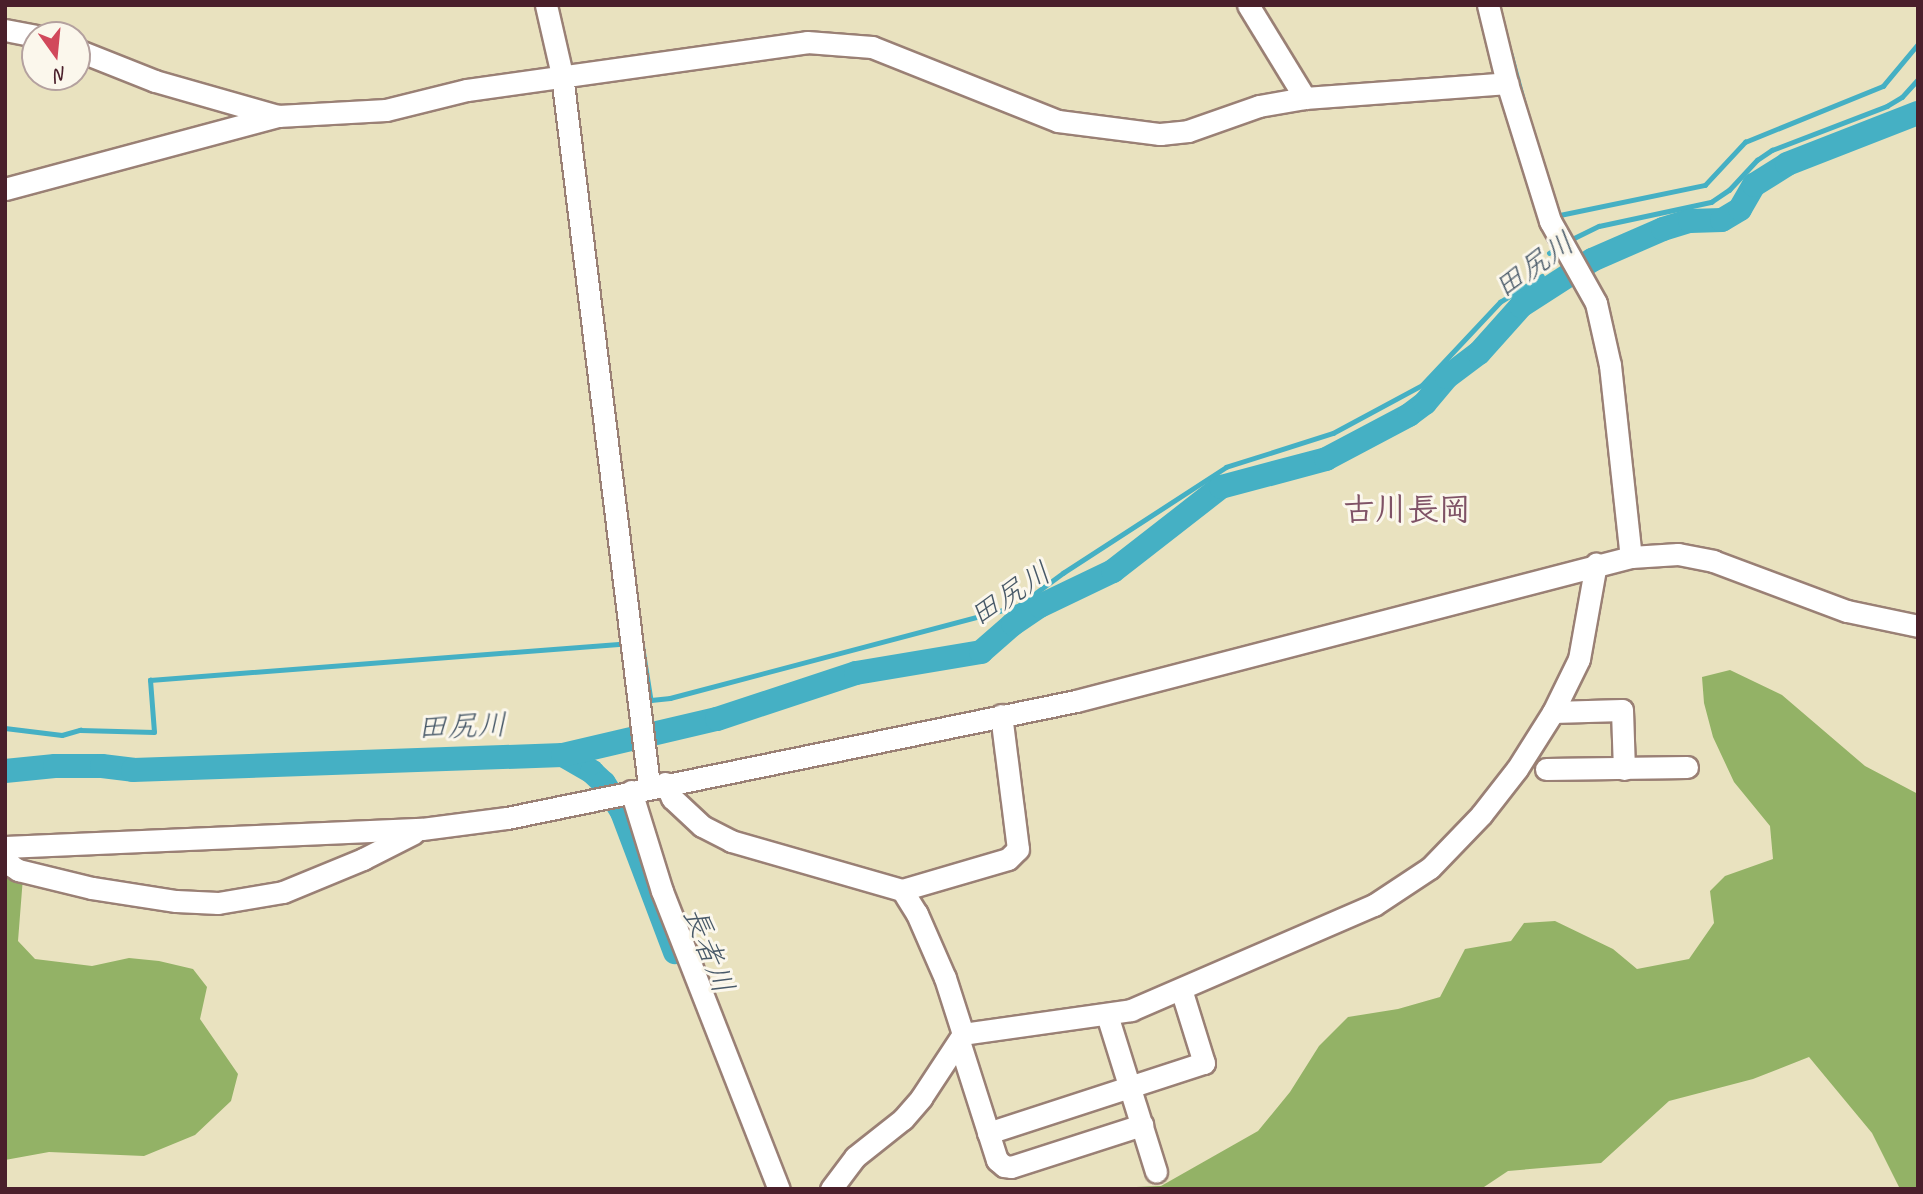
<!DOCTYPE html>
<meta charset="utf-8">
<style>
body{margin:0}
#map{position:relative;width:1923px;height:1194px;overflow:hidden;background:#e9e2bf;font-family:Caveat,"Klee One",sans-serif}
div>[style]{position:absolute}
.forest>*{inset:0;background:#93b266}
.stream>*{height:4.5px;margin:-2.25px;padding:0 2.25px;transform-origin:2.25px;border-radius:2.25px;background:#45b0c4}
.river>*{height:24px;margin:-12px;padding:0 12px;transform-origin:12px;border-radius:12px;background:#45b0c4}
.roads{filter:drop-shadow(2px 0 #9a8075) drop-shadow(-2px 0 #9a8075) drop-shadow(0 2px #9a8075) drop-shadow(0 -2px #9a8075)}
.minor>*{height:21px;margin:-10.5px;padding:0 10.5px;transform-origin:10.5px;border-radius:10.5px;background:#fff}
span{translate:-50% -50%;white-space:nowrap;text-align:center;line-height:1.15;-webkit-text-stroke:6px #fbf7ec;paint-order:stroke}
.water-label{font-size:30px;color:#485968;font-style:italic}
.quarter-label{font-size:32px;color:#7f5266;font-weight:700}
.frame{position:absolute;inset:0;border:7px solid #4a1f2b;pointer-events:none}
.north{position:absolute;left:21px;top:21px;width:70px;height:70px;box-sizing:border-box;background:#fbf7ec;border:2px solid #b4a19f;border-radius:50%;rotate:165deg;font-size:19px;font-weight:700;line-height:28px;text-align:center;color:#4a1f2b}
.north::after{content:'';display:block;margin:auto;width:24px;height:32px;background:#d1495b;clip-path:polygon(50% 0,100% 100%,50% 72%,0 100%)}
</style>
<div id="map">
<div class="forest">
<div style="clip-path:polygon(1730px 670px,1782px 695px,1865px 766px,1918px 794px,1918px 1189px,1900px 1189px,1872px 1133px,1809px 1057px,1753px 1079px,1669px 1101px,1601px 1163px,1508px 1171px,1481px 1189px,1086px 1189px,1161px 1186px,1258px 1131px,1290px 1092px,1319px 1046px,1348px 1017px,1398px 1009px,1440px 997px,1465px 949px,1511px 941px,1524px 923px,1555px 921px,1613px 949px,1637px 969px,1689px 959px,1714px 923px,1710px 891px,1725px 876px,1773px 859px,1770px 826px,1734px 782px,1713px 737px,1704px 703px,1702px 677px)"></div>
<div style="clip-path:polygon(5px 870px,23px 877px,18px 941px,35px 959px,92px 966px,129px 958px,159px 961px,193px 969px,207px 987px,200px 1019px,238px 1074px,231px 1101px,195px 1135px,144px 1156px,49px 1152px,5px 1160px)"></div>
</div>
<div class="stream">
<div style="left:1511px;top:54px;width:54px;rotate:74.9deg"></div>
<div style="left:1555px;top:216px;width:153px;rotate:-11.7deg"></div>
<div style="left:1705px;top:185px;width:59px;rotate:-47.1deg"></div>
<div style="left:1745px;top:142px;width:149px;rotate:-22.1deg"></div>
<div style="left:1883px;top:86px;width:55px;rotate:-50.2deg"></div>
<div style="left:1568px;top:241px;width:34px;rotate:-26deg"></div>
<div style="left:1599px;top:226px;width:115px;rotate:-12.1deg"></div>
<div style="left:1711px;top:202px;width:22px;rotate:-34deg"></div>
<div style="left:1729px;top:190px;width:41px;rotate:-47deg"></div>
<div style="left:1757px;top:160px;width:18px;rotate:-34deg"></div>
<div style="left:1772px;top:150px;width:123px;rotate:-20.9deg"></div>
<div style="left:1887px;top:106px;width:17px;rotate:-31deg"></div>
<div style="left:1902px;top:97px;width:24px;rotate:-48deg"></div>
<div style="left:1549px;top:253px;width:7px;rotate:-34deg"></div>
<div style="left:636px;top:643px;width:6px"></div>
<div style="left:642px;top:643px;width:58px;rotate:81deg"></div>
<div style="left:651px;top:700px;width:19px;rotate:-6deg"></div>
<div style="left:670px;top:698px;width:360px;rotate:-14.8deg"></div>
<div style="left:1018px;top:606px;width:56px;rotate:-36.3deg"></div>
<div style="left:1063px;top:573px;width:194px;rotate:-33deg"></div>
<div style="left:1226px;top:467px;width:112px;rotate:-17.6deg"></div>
<div style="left:1333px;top:433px;width:101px;rotate:-28.3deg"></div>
<div style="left:1422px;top:385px;width:114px;rotate:-46.8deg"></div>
<div style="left:1500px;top:302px;width:49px;rotate:-31.8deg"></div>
<div style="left:5px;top:728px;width:57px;rotate:7deg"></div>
<div style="left:62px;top:735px;width:19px;rotate:-16deg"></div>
<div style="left:80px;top:730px;width:74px;rotate:1.5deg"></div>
<div style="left:154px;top:732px;width:52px;rotate:-94.4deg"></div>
<div style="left:150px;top:680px;width:473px;rotate:-4.4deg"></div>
</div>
<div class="river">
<div style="left:563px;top:755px;width:34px;rotate:30deg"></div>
<div style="left:592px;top:772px;width:16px;rotate:43deg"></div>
<div style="left:604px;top:783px;width:34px;rotate:58deg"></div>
<div style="left:622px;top:812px;width:150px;rotate:69.3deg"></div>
<div style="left:5px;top:771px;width:50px;rotate:-5.7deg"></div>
<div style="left:55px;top:766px;width:47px"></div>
<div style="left:102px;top:766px;width:31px;rotate:7deg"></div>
<div style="left:133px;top:770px;width:430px;rotate:-2deg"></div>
<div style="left:563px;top:755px;width:158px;rotate:-13.2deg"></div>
<div style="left:717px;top:719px;width:146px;rotate:-18.3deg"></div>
<div style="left:856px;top:673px;width:127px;rotate:-9.5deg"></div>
<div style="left:981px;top:652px;width:43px;rotate:-41.2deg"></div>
<div style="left:1013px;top:624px;width:32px;rotate:-34deg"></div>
<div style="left:1040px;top:606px;width:81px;rotate:-25.6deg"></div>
<div style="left:1113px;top:571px;width:137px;rotate:-37.9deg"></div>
<div style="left:1221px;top:487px;width:109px;rotate:-14.9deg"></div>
<div style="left:1326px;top:459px;width:94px;rotate:-27.9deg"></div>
<div style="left:1409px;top:415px;width:20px;rotate:-37deg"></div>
<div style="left:1425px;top:403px;width:34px;rotate:-50deg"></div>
<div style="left:1447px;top:377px;width:40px;rotate:-37deg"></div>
<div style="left:1479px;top:353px;width:63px;rotate:-48.2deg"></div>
<div style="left:1521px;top:306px;width:85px;rotate:-32.9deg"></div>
<div style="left:1592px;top:260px;width:77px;rotate:-23.6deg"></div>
<div style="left:1663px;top:229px;width:28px;rotate:-17deg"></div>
<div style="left:1690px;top:221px;width:32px;rotate:-2deg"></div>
<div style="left:1722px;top:220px;width:21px;rotate:-31deg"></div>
<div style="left:1740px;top:209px;width:28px;rotate:-60deg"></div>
<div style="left:1754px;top:185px;width:39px;rotate:-32deg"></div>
<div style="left:1787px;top:164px;width:141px;rotate:-21.3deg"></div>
</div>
<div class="roads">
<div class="minor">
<div style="left:546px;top:5px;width:72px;rotate:77.1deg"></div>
<div style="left:562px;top:75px;width:716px;rotate:83.02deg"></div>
<div style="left:1248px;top:5px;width:109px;rotate:58.5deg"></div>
<div style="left:1488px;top:5px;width:80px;rotate:76.3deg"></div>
<div style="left:1507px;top:83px;width:145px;rotate:72.7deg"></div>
<div style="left:1550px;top:221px;width:94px;rotate:60.7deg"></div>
<div style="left:1596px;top:303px;width:64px;rotate:77.3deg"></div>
<div style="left:1610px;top:365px;width:193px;rotate:83.8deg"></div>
<div style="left:5px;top:30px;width:31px;rotate:11deg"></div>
<div style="left:77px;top:50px;width:84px;rotate:21.7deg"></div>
<div style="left:155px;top:81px;width:128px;rotate:15.9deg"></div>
<div style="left:5px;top:189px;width:283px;rotate:-15deg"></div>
<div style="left:278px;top:116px;width:108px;rotate:-3.2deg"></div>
<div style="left:386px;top:110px;width:83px;rotate:-13.9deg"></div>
<div style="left:467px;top:90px;width:343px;rotate:-8deg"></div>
<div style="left:807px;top:42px;width:65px;rotate:4.4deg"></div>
<div style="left:872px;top:47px;width:200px;rotate:21.7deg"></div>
<div style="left:1058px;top:121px;width:103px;rotate:7.3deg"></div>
<div style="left:1160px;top:134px;width:28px;rotate:-6deg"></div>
<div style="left:1188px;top:131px;width:75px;rotate:-19.4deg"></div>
<div style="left:1259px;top:106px;width:47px;rotate:-9.9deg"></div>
<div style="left:1305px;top:98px;width:203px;rotate:-4.2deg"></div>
<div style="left:1553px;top:712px;width:69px;rotate:-1.7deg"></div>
<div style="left:1622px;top:710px;width:59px;rotate:88.1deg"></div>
<div style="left:1546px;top:769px;width:141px;rotate:-0.8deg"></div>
<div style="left:665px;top:783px;width:17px;rotate:65deg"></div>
<div style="left:672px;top:798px;width:41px;rotate:43deg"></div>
<div style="left:702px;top:826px;width:33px;rotate:27deg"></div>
<div style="left:731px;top:841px;width:178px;rotate:16deg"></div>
<div style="left:902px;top:890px;width:110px;rotate:-16.3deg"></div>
<div style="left:1008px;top:859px;width:14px;rotate:-45deg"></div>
<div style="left:1018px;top:849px;width:135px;rotate:-97.2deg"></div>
<div style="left:631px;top:791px;width:105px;rotate:72.8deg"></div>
<div style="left:662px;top:891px;width:320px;rotate:68.6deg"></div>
<div style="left:5px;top:847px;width:417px;rotate:-2.5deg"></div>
<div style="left:422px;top:829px;width:86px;rotate:-7.4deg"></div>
<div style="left:507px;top:818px;width:581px;rotate:-11.62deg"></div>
<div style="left:1076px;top:701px;width:573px;rotate:-14.55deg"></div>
<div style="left:1631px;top:557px;width:47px;rotate:-3.7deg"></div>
<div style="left:1678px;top:554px;width:36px;rotate:11deg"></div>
<div style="left:1713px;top:561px;width:143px;rotate:20.5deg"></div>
<div style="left:1847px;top:611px;width:73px;rotate:11.9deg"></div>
<div style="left:5px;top:852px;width:13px;rotate:72deg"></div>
<div style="left:9px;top:864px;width:11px;rotate:34deg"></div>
<div style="left:18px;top:870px;width:76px;rotate:13.7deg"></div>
<div style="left:92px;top:888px;width:85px;rotate:8.8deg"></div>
<div style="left:176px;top:901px;width:42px;rotate:2.7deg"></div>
<div style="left:218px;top:903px;width:66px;rotate:-9.6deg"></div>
<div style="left:283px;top:892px;width:87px;rotate:-22.4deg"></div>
<div style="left:363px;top:859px;width:57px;rotate:-27deg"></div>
<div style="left:1107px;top:1015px;width:164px;rotate:72.6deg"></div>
<div style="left:963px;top:1034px;width:170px;rotate:-8.1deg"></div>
<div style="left:1131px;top:1010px;width:265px;rotate:-23.4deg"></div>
<div style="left:1374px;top:905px;width:67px;rotate:-33.5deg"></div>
<div style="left:1430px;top:868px;width:74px;rotate:-46.1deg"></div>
<div style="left:1481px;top:815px;width:58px;rotate:-52deg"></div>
<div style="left:1517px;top:769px;width:67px;rotate:-57.7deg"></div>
<div style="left:1553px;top:712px;width:59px;rotate:-63.9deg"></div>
<div style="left:1579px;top:659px;width:97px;rotate:-79.9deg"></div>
<div style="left:959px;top:1041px;width:125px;rotate:72.3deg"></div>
<div style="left:997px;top:1160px;width:9px;rotate:41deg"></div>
<div style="left:1004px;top:1166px;width:7px;rotate:8deg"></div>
<div style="left:1011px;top:1167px;width:138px;rotate:-17.8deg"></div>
<div style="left:988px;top:1133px;width:227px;rotate:-18deg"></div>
<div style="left:1204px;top:1063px;width:77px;rotate:-107.3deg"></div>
<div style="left:831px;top:1189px;width:40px;rotate:-53deg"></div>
<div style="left:855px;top:1157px;width:61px;rotate:-38.4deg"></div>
<div style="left:903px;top:1119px;width:28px;rotate:-49deg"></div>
<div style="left:921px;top:1098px;width:77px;rotate:-56.7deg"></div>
<div style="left:963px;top:1034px;width:59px;rotate:-107.8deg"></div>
<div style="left:945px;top:978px;width:70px;rotate:-113.6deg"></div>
<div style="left:917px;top:914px;width:28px;rotate:-122deg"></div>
</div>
</div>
<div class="water-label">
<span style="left:1534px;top:265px;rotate:-35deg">田尻川</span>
<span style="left:1010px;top:594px;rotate:-33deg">田尻川</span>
<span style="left:462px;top:726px;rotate:-2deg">田尻川</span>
<span style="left:709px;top:950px;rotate:69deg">長者川</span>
</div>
<div class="quarter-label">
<span style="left:1407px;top:510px">古川長岡</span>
</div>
<div class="frame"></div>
<div class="north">N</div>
</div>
